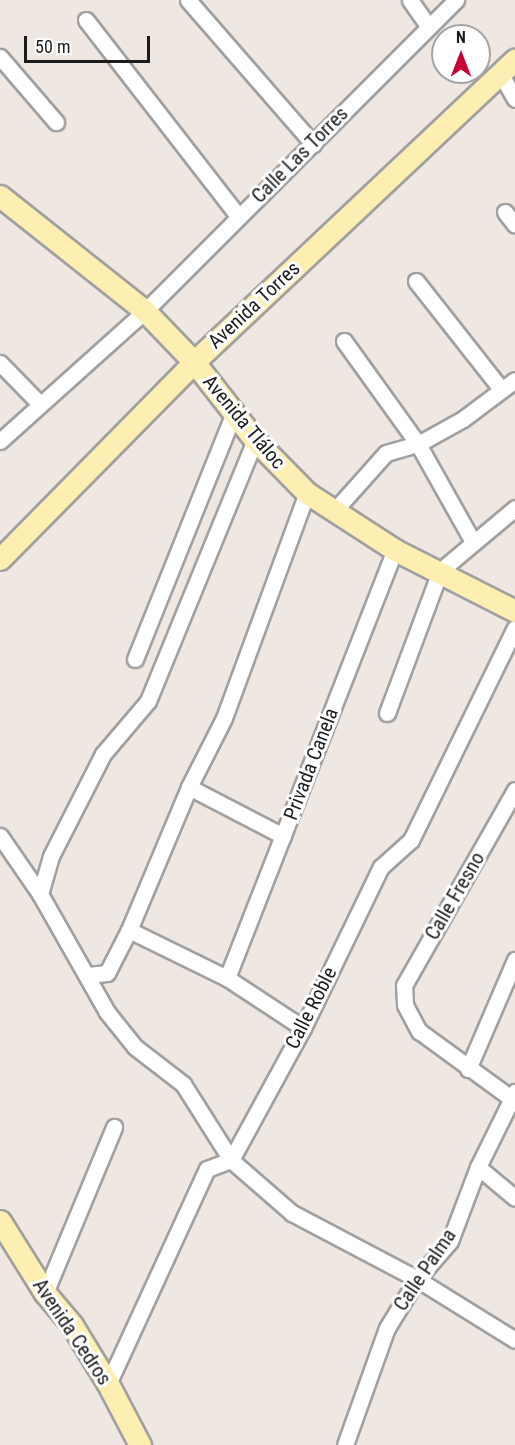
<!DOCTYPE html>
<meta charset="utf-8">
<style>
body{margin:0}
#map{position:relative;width:515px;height:1445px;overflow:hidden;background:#efe7e1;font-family:"Roboto Condensed",sans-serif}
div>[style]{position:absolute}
.roads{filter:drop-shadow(2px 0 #a0a0a0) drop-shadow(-2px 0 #a0a0a0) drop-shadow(0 2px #a0a0a0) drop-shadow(0 -2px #a0a0a0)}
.street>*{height:15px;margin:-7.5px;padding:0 7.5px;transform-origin:7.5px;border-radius:7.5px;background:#fff}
.secondary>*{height:21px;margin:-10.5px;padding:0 10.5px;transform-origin:10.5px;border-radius:10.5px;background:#fdeeb1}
span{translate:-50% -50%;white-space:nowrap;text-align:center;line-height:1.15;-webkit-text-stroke:6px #fff;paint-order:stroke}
.street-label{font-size:20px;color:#1c1c1c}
.north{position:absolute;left:431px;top:24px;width:60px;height:60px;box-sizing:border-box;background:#fff;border:2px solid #a4a4a4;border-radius:50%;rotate:0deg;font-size:16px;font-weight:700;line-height:24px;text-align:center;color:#1c1c1c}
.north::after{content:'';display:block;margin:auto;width:21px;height:27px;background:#c90032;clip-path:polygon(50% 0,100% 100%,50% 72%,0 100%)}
.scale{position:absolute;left:24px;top:36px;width:126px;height:27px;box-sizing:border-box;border:3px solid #1c1c1c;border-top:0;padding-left:8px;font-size:18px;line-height:21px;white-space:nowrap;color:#1c1c1c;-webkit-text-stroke:4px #fff;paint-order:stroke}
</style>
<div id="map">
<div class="roads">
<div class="street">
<div style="left:188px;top:0;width:191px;rotate:49deg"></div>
<div style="left:410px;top:0;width:32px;rotate:55deg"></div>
<div style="left:86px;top:20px;width:248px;rotate:52.2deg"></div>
<div style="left:0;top:57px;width:86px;rotate:49.3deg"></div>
<div style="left:500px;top:73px;width:30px;rotate:60deg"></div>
<div style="left:505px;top:212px;width:16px;rotate:52deg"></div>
<div style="left:416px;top:281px;width:137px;rotate:51.8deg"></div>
<div style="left:344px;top:341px;width:127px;rotate:54.3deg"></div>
<div style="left:418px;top:444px;width:112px;rotate:60.7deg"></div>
<div style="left:0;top:363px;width:56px;rotate:45.7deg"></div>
<div style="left:255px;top:440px;width:282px;rotate:112.3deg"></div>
<div style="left:148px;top:701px;width:70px;rotate:130.3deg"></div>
<div style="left:103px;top:754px;width:114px;rotate:117deg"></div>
<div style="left:51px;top:856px;width:40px;rotate:106deg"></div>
<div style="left:40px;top:894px;width:136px;rotate:60.4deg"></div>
<div style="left:107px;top:1012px;width:45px;rotate:51.3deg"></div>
<div style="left:135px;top:1047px;width:61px;rotate:37.6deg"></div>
<div style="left:183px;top:1084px;width:90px;rotate:57.7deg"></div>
<div style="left:231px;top:1160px;width:81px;rotate:41deg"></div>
<div style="left:292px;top:1213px;width:141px;rotate:27.8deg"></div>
<div style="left:417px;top:1279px;width:115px;rotate:31.9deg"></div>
<div style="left:0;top:441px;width:195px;rotate:-41.9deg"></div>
<div style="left:145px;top:311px;width:440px;rotate:-45deg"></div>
<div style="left:335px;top:510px;width:76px;rotate:-48.2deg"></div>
<div style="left:386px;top:453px;width:33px;rotate:-16deg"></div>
<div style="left:418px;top:444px;width:51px;rotate:-29.1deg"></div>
<div style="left:463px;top:419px;width:65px;rotate:-36.9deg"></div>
<div style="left:135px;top:659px;width:265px;rotate:-68.1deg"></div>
<div style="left:387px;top:713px;width:152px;rotate:-69.5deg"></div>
<div style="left:440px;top:571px;width:98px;rotate:-40deg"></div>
<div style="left:189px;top:787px;width:106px;rotate:27.5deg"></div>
<div style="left:515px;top:790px;width:224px;rotate:119.6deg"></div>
<div style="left:404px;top:985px;width:20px;rotate:87deg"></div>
<div style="left:405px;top:1005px;width:30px;rotate:62deg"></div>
<div style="left:419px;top:1031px;width:119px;rotate:36.1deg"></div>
<div style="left:0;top:836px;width:70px;rotate:55.4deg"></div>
<div style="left:129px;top:930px;width:109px;rotate:26.1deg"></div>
<div style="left:227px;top:978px;width:91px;rotate:33.3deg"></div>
<div style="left:88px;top:975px;width:19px;rotate:-6deg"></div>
<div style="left:107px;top:973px;width:48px;rotate:-62.9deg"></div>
<div style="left:129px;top:930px;width:155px;rotate:-67.2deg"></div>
<div style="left:189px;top:787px;width:77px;rotate:-63.1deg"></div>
<div style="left:224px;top:718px;width:240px;rotate:-69.8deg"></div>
<div style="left:227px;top:978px;width:460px;rotate:-68.6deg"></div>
<div style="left:468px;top:1069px;width:119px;rotate:-66.7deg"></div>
<div style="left:478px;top:1167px;width:48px;rotate:40deg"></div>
<div style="left:45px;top:1293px;width:180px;rotate:-67.4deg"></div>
<div style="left:108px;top:1384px;width:237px;rotate:-65.3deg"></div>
<div style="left:207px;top:1169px;width:26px;rotate:-21deg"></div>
<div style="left:231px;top:1160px;width:150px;rotate:-61.4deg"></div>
<div style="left:303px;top:1028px;width:179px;rotate:-64.2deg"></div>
<div style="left:381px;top:867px;width:40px;rotate:-42deg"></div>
<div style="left:411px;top:840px;width:236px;rotate:-63.9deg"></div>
<div style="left:345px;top:1445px;width:124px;rotate:-70.3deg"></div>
<div style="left:387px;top:1328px;width:57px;rotate:-58.5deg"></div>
<div style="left:417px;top:1279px;width:50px;rotate:-49deg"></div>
<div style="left:450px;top:1241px;width:79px;rotate:-69.3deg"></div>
<div style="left:478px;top:1167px;width:84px;rotate:-63.7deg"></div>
</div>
<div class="secondary">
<div style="left:0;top:196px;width:185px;rotate:38.4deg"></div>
<div style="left:145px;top:311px;width:71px;rotate:46.1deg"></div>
<div style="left:194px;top:362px;width:99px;rotate:52deg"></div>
<div style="left:255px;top:440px;width:74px;rotate:45.5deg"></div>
<div style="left:307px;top:493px;width:105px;rotate:32.9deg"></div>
<div style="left:395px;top:550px;width:135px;rotate:26.9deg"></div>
<div style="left:0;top:559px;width:276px;rotate:-45.4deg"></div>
<div style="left:194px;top:362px;width:441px;rotate:-43.3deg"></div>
<div style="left:0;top:1221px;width:85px;rotate:58deg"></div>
<div style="left:45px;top:1293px;width:42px;rotate:49.8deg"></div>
<div style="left:72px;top:1325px;width:69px;rotate:58.6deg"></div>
<div style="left:108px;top:1384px;width:69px;rotate:62.3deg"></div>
</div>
</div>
<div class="street-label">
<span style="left:300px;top:155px;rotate:-45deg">Calle Las Torres</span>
<span style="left:254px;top:305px;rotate:-43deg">Avenida Torres</span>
<span style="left:244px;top:422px;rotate:50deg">Avenida Tláloc</span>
<span style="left:311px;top:764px;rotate:-69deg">Privada Canela</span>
<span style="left:455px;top:896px;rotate:-60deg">Calle Fresno</span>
<span style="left:311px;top:1008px;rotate:-63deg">Calle Roble</span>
<span style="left:425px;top:1270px;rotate:-56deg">Calle Palma</span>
<span style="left:72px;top:1332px;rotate:56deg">Avenida Cedros</span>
</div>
<div class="north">N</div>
<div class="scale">50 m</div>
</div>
